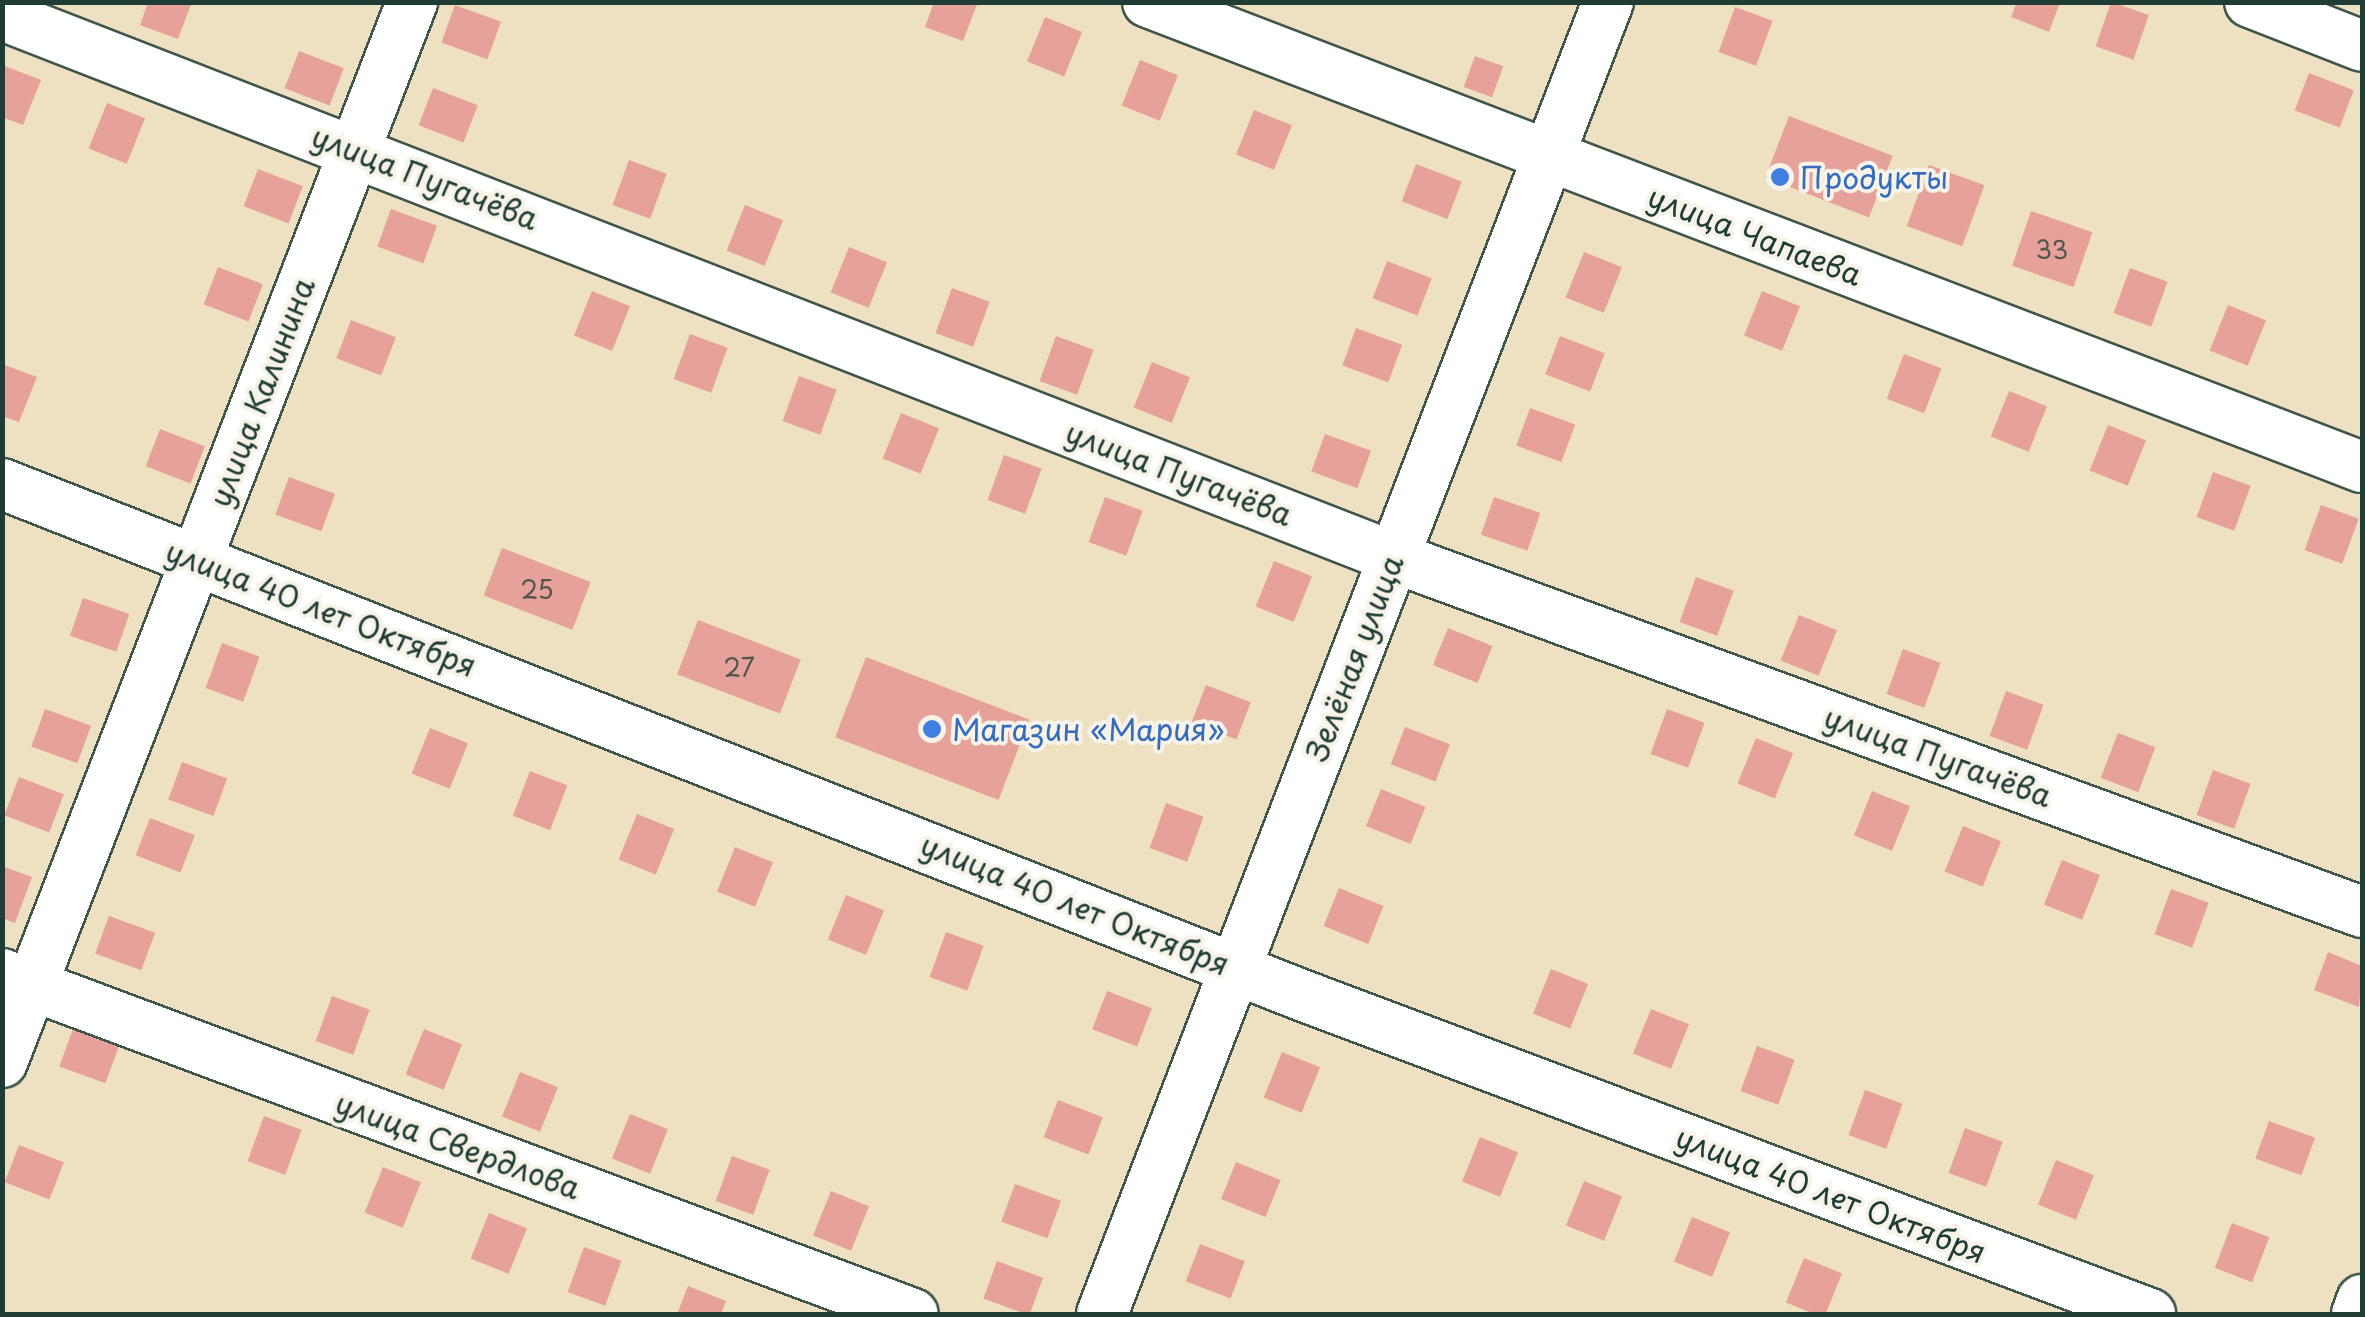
<!DOCTYPE html>
<meta charset="utf-8">
<style>
body{margin:0}
#map{position:relative;width:2365px;height:1317px;overflow:hidden;background:#ede1c2;font-family:"Playpen Sans",sans-serif}
div>[style]{position:absolute}
.building>*{inset:0;background:#e6a19a;transform-origin:0 0}
.roads{filter:drop-shadow(2px 0 #3e5649) drop-shadow(-2px 0 #3e5649) drop-shadow(0 2px #3e5649) drop-shadow(0 -2px #3e5649)}
.minor>*{height:50px;margin:-25px;padding:0 25px;transform-origin:25px;border-radius:25px;background:#fff}
.dots>*{width:28px;height:28px;translate:-50% -50%;box-sizing:border-box;border:5px solid #f7f3e8;border-radius:50%}
span{translate:-50% -50%;white-space:nowrap;text-align:center;line-height:1.15;-webkit-text-stroke:8px #f7f3e8;paint-order:stroke}
.number-label{font-size:25px;color:#51564e}
.number-label span{-webkit-text-stroke-width:0}
.street-label{font-size:30px;color:#1f3d34}
.shop-label{font-size:30px;color:#366cbe}
.left{translate:0 -50%;text-align:left}
.frame{position:absolute;inset:0;border:5px solid #1f3d34;pointer-events:none}
</style>
<div id="map">
<div class="building">
<div style="clip-path:polygon(148px 2px,192px 2px,178px 39px,140px 25px)"></div>
<div style="clip-path:polygon(934px 2px,978px 2px,963px 41px,925px 27px)"></div>
<div style="clip-path:polygon(2017px 2px,2060px 2px,2049px 32px,2011px 17px)"></div>
<div style="left:2111px;top:2px;width:40px;height:47px;rotate:19deg"></div>
<div style="left:455px;top:5px;width:49px;height:40px;rotate:20deg"></div>
<div style="left:1735px;top:7px;width:40px;height:48px;rotate:20deg"></div>
<div style="left:1045px;top:17px;width:40px;height:48px;rotate:22deg"></div>
<div style="left:299px;top:51px;width:48px;height:40px;rotate:21deg"></div>
<div style="left:1475px;top:56px;width:30px;height:33px;rotate:20deg"></div>
<div style="left:1140px;top:60px;width:41px;height:49px;rotate:22deg"></div>
<div style="clip-path:polygon(2px 65px,41px 80px,23px 125px,2px 117px)"></div>
<div style="left:2309px;top:73px;width:48px;height:40px;rotate:21deg"></div>
<div style="left:433px;top:88px;width:48px;height:40px;rotate:21deg"></div>
<div style="left:107px;top:103px;width:41px;height:49px;rotate:22deg"></div>
<div style="left:1254px;top:110px;width:41px;height:48px;rotate:22deg"></div>
<div style="left:1789px;top:116px;width:111px;height:66px;rotate:21deg"></div>
<div style="left:629px;top:160px;width:40px;height:48px;rotate:20deg"></div>
<div style="left:1416px;top:164px;width:49px;height:40px;rotate:21deg"></div>
<div style="left:1929px;top:165px;width:59px;height:65px;rotate:20deg"></div>
<div style="left:258px;top:169px;width:48px;height:40px;rotate:21deg"></div>
<div style="left:745px;top:205px;width:41px;height:49px;rotate:22deg"></div>
<div style="left:391px;top:209px;width:49px;height:40px;rotate:20deg"></div>
<div style="left:2031px;top:211px;width:65px;height:58px;rotate:19deg"></div>
<div style="left:849px;top:247px;width:41px;height:49px;rotate:22deg"></div>
<div style="left:1584px;top:252px;width:41px;height:49px;rotate:22deg"></div>
<div style="left:1387px;top:261px;width:48px;height:40px;rotate:21deg"></div>
<div style="left:218px;top:267px;width:48px;height:40px;rotate:21deg"></div>
<div style="left:2130px;top:268px;width:40px;height:48px;rotate:20deg"></div>
<div style="left:952px;top:288px;width:40px;height:48px;rotate:20deg"></div>
<div style="left:592px;top:291px;width:41px;height:48px;rotate:22deg"></div>
<div style="left:1762px;top:291px;width:41px;height:48px;rotate:22deg"></div>
<div style="left:2228px;top:305px;width:41px;height:49px;rotate:22deg"></div>
<div style="left:351px;top:320px;width:48px;height:41px;rotate:21deg"></div>
<div style="left:1356px;top:328px;width:49px;height:40px;rotate:20deg"></div>
<div style="left:690px;top:334px;width:40px;height:48px;rotate:20deg"></div>
<div style="left:1056px;top:336px;width:40px;height:48px;rotate:20deg"></div>
<div style="left:1560px;top:336px;width:48px;height:41px;rotate:21deg"></div>
<div style="left:1904px;top:354px;width:40px;height:48px;rotate:21deg"></div>
<div style="left:1152px;top:362px;width:41px;height:49px;rotate:22deg"></div>
<div style="clip-path:polygon(2px 364px,37px 377px,19px 422px,2px 416px)"></div>
<div style="left:799px;top:376px;width:40px;height:48px;rotate:20deg"></div>
<div style="left:2009px;top:391px;width:41px;height:49px;rotate:22deg"></div>
<div style="left:1530px;top:408px;width:48px;height:40px;rotate:20deg"></div>
<div style="left:901px;top:413px;width:41px;height:49px;rotate:22deg"></div>
<div style="left:2108px;top:425px;width:41px;height:49px;rotate:22deg"></div>
<div style="left:160px;top:429px;width:48px;height:40px;rotate:21deg"></div>
<div style="left:1325px;top:434px;width:49px;height:40px;rotate:20deg"></div>
<div style="left:1004px;top:455px;width:40px;height:48px;rotate:20deg"></div>
<div style="left:2213px;top:472px;width:40px;height:48px;rotate:20deg"></div>
<div style="left:289px;top:477px;width:49px;height:40px;rotate:20deg"></div>
<div style="left:1105px;top:497px;width:40px;height:48px;rotate:20deg"></div>
<div style="left:1494px;top:497px;width:49px;height:40px;rotate:19deg"></div>
<div style="left:2321px;top:505px;width:40px;height:48px;rotate:20deg"></div>
<div style="left:502px;top:548px;width:95px;height:51px;rotate:21deg"></div>
<div style="left:1274px;top:561px;width:41px;height:49px;rotate:22deg"></div>
<div style="left:1696px;top:577px;width:40px;height:48px;rotate:20deg"></div>
<div style="left:83px;top:598px;width:49px;height:40px;rotate:19deg"></div>
<div style="left:1799px;top:615px;width:41px;height:49px;rotate:22deg"></div>
<div style="left:698px;top:620px;width:110px;height:58px;rotate:21deg"></div>
<div style="left:1448px;top:628px;width:48px;height:40px;rotate:22deg"></div>
<div style="left:222px;top:643px;width:40px;height:48px;rotate:20deg"></div>
<div style="left:1903px;top:649px;width:40px;height:48px;rotate:20deg"></div>
<div style="left:866px;top:657px;width:175px;height:86px;rotate:21deg"></div>
<div style="left:1206px;top:685px;width:48px;height:40px;rotate:21deg"></div>
<div style="left:2006px;top:691px;width:40px;height:48px;rotate:20deg"></div>
<div style="left:45px;top:709px;width:49px;height:40px;rotate:20deg"></div>
<div style="left:1667px;top:709px;width:40px;height:48px;rotate:20deg"></div>
<div style="left:1405px;top:727px;width:48px;height:40px;rotate:21deg"></div>
<div style="left:430px;top:728px;width:41px;height:49px;rotate:22deg"></div>
<div style="left:2118px;top:733px;width:40px;height:48px;rotate:21deg"></div>
<div style="left:1756px;top:738px;width:40px;height:49px;rotate:22deg"></div>
<div style="left:182px;top:762px;width:48px;height:40px;rotate:20deg"></div>
<div style="left:2213px;top:770px;width:40px;height:48px;rotate:20deg"></div>
<div style="left:530px;top:771px;width:40px;height:48px;rotate:21deg"></div>
<div style="left:19px;top:777px;width:48px;height:41px;rotate:21deg"></div>
<div style="left:1381px;top:789px;width:48px;height:40px;rotate:22deg"></div>
<div style="left:1872px;top:791px;width:41px;height:48px;rotate:22deg"></div>
<div style="left:1166px;top:803px;width:40px;height:48px;rotate:20deg"></div>
<div style="left:637px;top:814px;width:40px;height:49px;rotate:22deg"></div>
<div style="left:150px;top:818px;width:48px;height:40px;rotate:21deg"></div>
<div style="left:1963px;top:826px;width:41px;height:49px;rotate:22deg"></div>
<div style="left:735px;top:847px;width:41px;height:48px;rotate:22deg"></div>
<div style="left:2062px;top:860px;width:41px;height:48px;rotate:22deg"></div>
<div style="clip-path:polygon(2px 866px,32px 877px,15px 923px,2px 918px)"></div>
<div style="left:1339px;top:888px;width:48px;height:41px;rotate:22deg"></div>
<div style="left:2171px;top:889px;width:40px;height:48px;rotate:20deg"></div>
<div style="left:846px;top:895px;width:41px;height:48px;rotate:22deg"></div>
<div style="left:109px;top:916px;width:49px;height:40px;rotate:20deg"></div>
<div style="left:946px;top:932px;width:40px;height:48px;rotate:20deg"></div>
<div style="clip-path:polygon(2328px 952px,2362px 966px,2359px 1007px,2314px 990px)"></div>
<div style="left:1551px;top:969px;width:40px;height:48px;rotate:22deg"></div>
<div style="left:1107px;top:991px;width:48px;height:41px;rotate:21deg"></div>
<div style="left:332px;top:996px;width:40px;height:48px;rotate:20deg"></div>
<div style="left:1651px;top:1009px;width:41px;height:48px;rotate:22deg"></div>
<div style="left:73px;top:1029px;width:49px;height:40px;rotate:20deg"></div>
<div style="left:424px;top:1029px;width:41px;height:49px;rotate:22deg"></div>
<div style="left:1757px;top:1046px;width:40px;height:48px;rotate:20deg"></div>
<div style="left:1282px;top:1052px;width:41px;height:49px;rotate:22deg"></div>
<div style="left:520px;top:1072px;width:41px;height:48px;rotate:22deg"></div>
<div style="left:1865px;top:1090px;width:40px;height:48px;rotate:20deg"></div>
<div style="left:1058px;top:1100px;width:48px;height:40px;rotate:21deg"></div>
<div style="left:630px;top:1114px;width:41px;height:48px;rotate:22deg"></div>
<div style="left:264px;top:1116px;width:40px;height:48px;rotate:20deg"></div>
<div style="left:2269px;top:1121px;width:49px;height:40px;rotate:20deg"></div>
<div style="left:1965px;top:1128px;width:40px;height:48px;rotate:20deg"></div>
<div style="left:1480px;top:1137px;width:41px;height:48px;rotate:22deg"></div>
<div style="left:19px;top:1145px;width:48px;height:40px;rotate:21deg"></div>
<div style="left:732px;top:1156px;width:40px;height:48px;rotate:20deg"></div>
<div style="left:2056px;top:1160px;width:41px;height:48px;rotate:22deg"></div>
<div style="left:1236px;top:1162px;width:48px;height:40px;rotate:22deg"></div>
<div style="left:383px;top:1167px;width:41px;height:49px;rotate:22deg"></div>
<div style="left:1584px;top:1181px;width:41px;height:48px;rotate:22deg"></div>
<div style="left:1015px;top:1184px;width:49px;height:40px;rotate:20deg"></div>
<div style="left:831px;top:1191px;width:41px;height:48px;rotate:22deg"></div>
<div style="left:489px;top:1213px;width:41px;height:49px;rotate:22deg"></div>
<div style="left:1692px;top:1217px;width:41px;height:48px;rotate:22deg"></div>
<div style="left:2232px;top:1223px;width:40px;height:48px;rotate:21deg"></div>
<div style="left:1200px;top:1244px;width:48px;height:40px;rotate:21deg"></div>
<div style="left:584px;top:1247px;width:40px;height:48px;rotate:20deg"></div>
<div style="left:1804px;top:1258px;width:41px;height:48px;rotate:22deg"></div>
<div style="left:997px;top:1261px;width:49px;height:40px;rotate:20deg"></div>
<div style="clip-path:polygon(688px 1286px,726px 1301px,721px 1314px,677px 1314px)"></div>
</div>
<div class="roads">
<div class="minor">
<div style="left:1148px;top:2px;width:1300px;rotate:20.96deg"></div>
<div style="left:2250px;top:2px;width:120px;rotate:21.4deg"></div>
<div style="left:2px;top:15px;width:1493px;rotate:21.29deg"></div>
<div style="left:1393px;top:557px;width:1032px;rotate:20.12deg"></div>
<div style="left:2px;top:484px;width:1399px;rotate:21.47deg"></div>
<div style="left:1304px;top:996px;width:904px;rotate:20.6deg"></div>
<div style="left:2px;top:974px;width:972px;rotate:20.47deg"></div>
<div style="left:2px;top:1062px;width:1137px;rotate:-68.85deg"></div>
<div style="left:1102px;top:1314px;width:1406px;rotate:-68.91deg"></div>
<div style="left:2357px;top:1314px;width:15px;rotate:-70deg"></div>
</div>
</div>
<div class="dots">
<div style="left:1780px;top:177px;background:#3f7fe0"></div>
<div style="left:932px;top:729px;background:#3f7fe0"></div>
</div>
<div class="number-label">
<span style="left:2052px;top:249px">33</span>
<span style="left:537px;top:589px">25</span>
<span style="left:739px;top:667px">27</span>
</div>
<div class="street-label">
<span style="left:425px;top:177px;rotate:21deg">улица Пугачёва</span>
<span style="left:1755px;top:235px;rotate:21deg">улица Чапаева</span>
<span style="left:261px;top:392px;rotate:-69deg">улица Калинина</span>
<span style="left:1179px;top:473px;rotate:21deg">улица Пугачёва</span>
<span style="left:321px;top:608px;rotate:21deg">улица 40 лет Октября</span>
<span style="left:1354px;top:658px;rotate:-69deg">Зелёная улица</span>
<span style="left:1938px;top:756px;rotate:20deg">улица Пугачёва</span>
<span style="left:1075px;top:904px;rotate:22deg">улица 40 лет Октября</span>
<span style="left:458px;top:1145px;rotate:20deg">улица Свердлова</span>
<span style="left:1831px;top:1194px;rotate:21deg">улица 40 лет Октября</span>
</div>
<div class="shop-label">
<span class="left" style="left:1800px;top:177px">Продукты</span>
<span class="left" style="left:952px;top:729px">Магазин «Мария»</span>
</div>
<div class="frame"></div>
</div>
